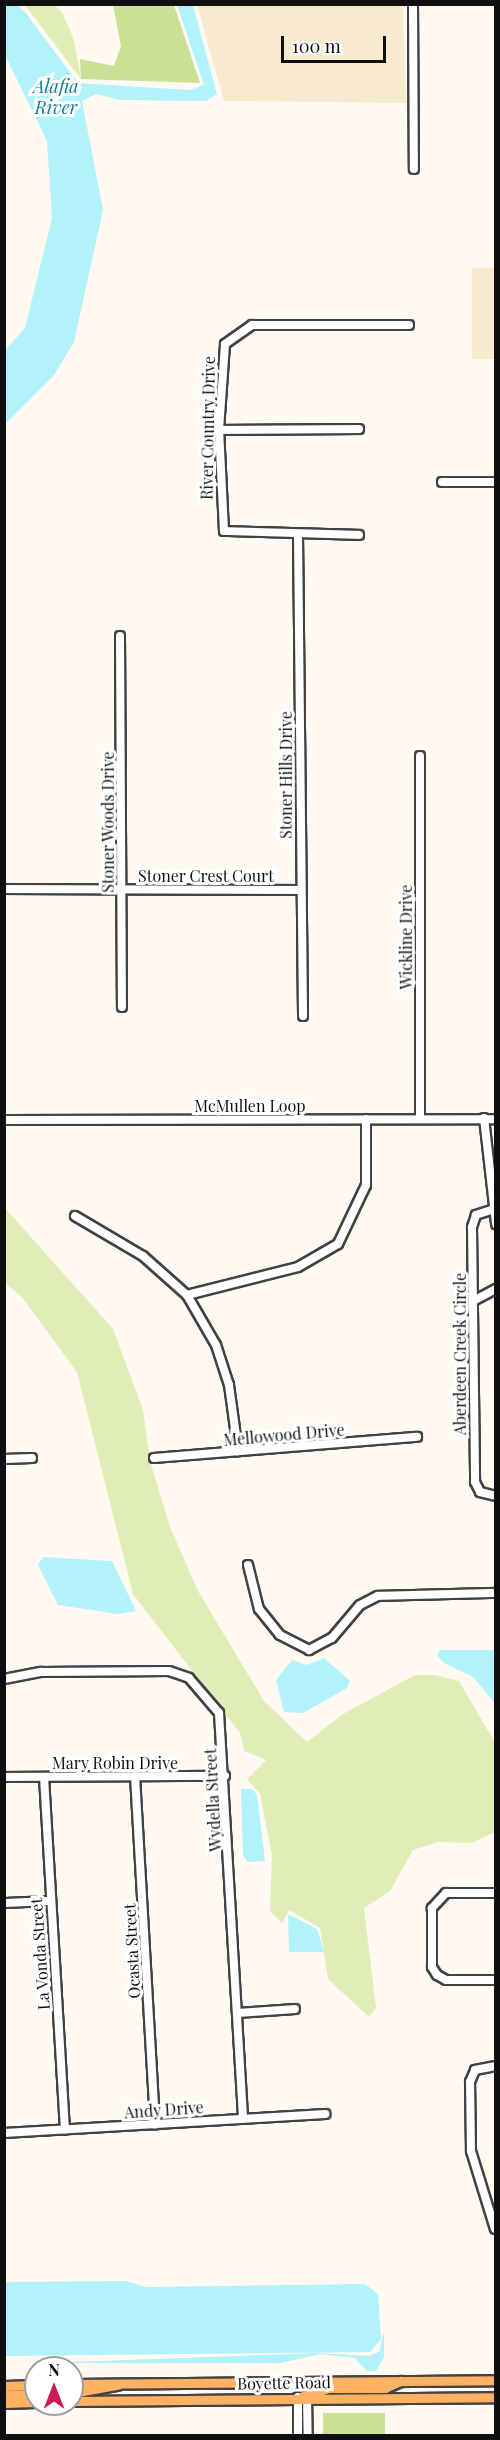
<!DOCTYPE html>
<style>
body{margin:0}
#map{position:relative;width:500px;height:2440px;overflow:hidden;background:#fff9f2;font-family:"Playfair Display",serif}
div>[style]{position:absolute}
.farmland>*{inset:0;background:#f8eacf;transform-origin:0 0}
.green>*{inset:0;background:#e1edb7}
.forest>*{inset:0;background:#cae095;transform-origin:0 0}
.water>*{inset:0;background:#b2f2fb}
.roads{filter:drop-shadow(2px 0 #424242) drop-shadow(-2px 0 #424242) drop-shadow(0 2px #424242) drop-shadow(0 -2px #424242)}
.minor>*{height:8px;margin:-4px;padding:0 4px;transform-origin:4px;border-radius:4px;background:#fff}
.major>*{height:9px;margin:-4.5px;padding:0 4.5px;transform-origin:4.5px;border-radius:4.5px;background:#ffb162}
span{translate:-50% -50%;white-space:nowrap;text-align:center;line-height:1.15;-webkit-text-stroke:6px #fff;paint-order:stroke}
.street-label{font-size:16px;color:#0f0f0f}
.water-label{font-size:18px;color:#0e7d96;font-style:italic}
.frame{position:absolute;inset:0;border:6px solid #0f0f0f;pointer-events:none}
.north{position:absolute;left:24px;top:2356px;width:60px;height:60px;box-sizing:border-box;background:#fff;border:2px solid #9f9f9f;border-radius:50%;rotate:0deg;font-size:16px;font-weight:700;line-height:24px;text-align:center;color:#0f0f0f}
.north::after{content:'';display:block;margin:auto;width:21px;height:27px;background:#cc1b51;clip-path:polygon(50% 0,100% 100%,50% 72%,0 100%)}
.scale{position:absolute;left:281px;top:36px;width:105px;height:27px;box-sizing:border-box;border:3px solid #0f0f0f;border-top:0;padding-left:8px;font-size:18px;line-height:21px;white-space:nowrap;color:#0f0f0f;-webkit-text-stroke:4px #fff;paint-order:stroke}
</style>
<div id="map">
<div class="farmland">
<div style="clip-path:polygon(197px 5px,403px 5px,406px 103px,224px 101px)"></div>
<div style="left:472px;top:268px;width:23px;height:91px"></div>
</div>
<div class="green">
<div style="clip-path:polygon(25px 5px,55px 5px,63px 14px,74px 40px,81px 79px)"></div>
<div style="clip-path:polygon(5px 1208px,113px 1329px,143px 1410px,150px 1461px,170px 1527px,198px 1591px,264px 1701px,307px 1742px,343px 1714px,415px 1675px,434px 1675px,459px 1681px,494px 1741px,495px 1832px,472px 1843px,438px 1842px,413px 1850px,390px 1891px,364px 1908px,376px 2008px,369px 2017px,328px 1979px,320px 1928px,289px 1910px,282px 1923px,270px 1911px,272px 1855px,260px 1794px,247px 1779px,266px 1760px,244px 1751px,240px 1733px,133px 1594px,77px 1372px,21px 1296px,5px 1283px)"></div>
</div>
<div class="forest">
<div style="clip-path:polygon(113px 5px,174px 5px,200px 83px,81px 79px,80px 59px,114px 66px,121px 46px)"></div>
<div style="left:323px;top:2413px;width:62px;height:22px"></div>
</div>
<div class="water">
<div style="clip-path:polygon(5px 4px,17px 5px,25px 12px,78px 83px,190px 90px,204px 85px,177px 5px,193px 5px,217px 94px,206px 101px,120px 100px,96px 94px,82px 101px,103px 210px,74px 342px,54px 375px,5px 424px,5px 350px,25px 328px,52px 218px,47px 141px,5px 55px)"></div>
<div style="clip-path:polygon(43px 1557px,112px 1561px,136px 1611px,118px 1614px,58px 1605px,38px 1565px)"></div>
<div style="clip-path:polygon(440px 1650px,495px 1650px,495px 1703px,473px 1677px,444px 1663px,437px 1655px)"></div>
<div style="clip-path:polygon(324px 1658px,350px 1681px,347px 1688px,303px 1713px,284px 1712px,276px 1680px,292px 1660px,307px 1665px)"></div>
<div style="clip-path:polygon(241px 1789px,252px 1789px,257px 1795px,265px 1861px,248px 1862px,243px 1855px)"></div>
<div style="clip-path:polygon(288px 1914px,317px 1929px,324px 1952px,289px 1952px)"></div>
<div style="clip-path:polygon(125px 2281px,146px 2287px,365px 2284px,378px 2294px,381px 2339px,370px 2352px,5px 2356px,5px 2282px)"></div>
<div style="clip-path:polygon(383px 2333px,384px 2335px,384px 2357px,376px 2371px,367px 2371px,355px 2358px,320px 2354px,281px 2363px,45px 2363px,317px 2353px,370px 2356px,380px 2351px)"></div>
</div>
<div class="roads">
<div class="minor">
<div style="left:413px;top:4px;width:165px;rotate:89.7deg"></div>
<div style="left:219px;top:430px;width:140px;rotate:-0.4deg"></div>
<div style="left:442px;top:482px;width:54px"></div>
<div style="left:298px;top:535px;width:481px;rotate:89.4deg"></div>
<div style="left:359px;top:535px;width:135px;rotate:-178.3deg"></div>
<div style="left:224px;top:531px;width:101px;rotate:-92.8deg"></div>
<div style="left:219px;top:430px;width:86px;rotate:-86deg"></div>
<div style="left:225px;top:344px;width:33px;rotate:-35deg"></div>
<div style="left:252px;top:325px;width:157px"></div>
<div style="left:120px;top:636px;width:371px;rotate:89.7deg"></div>
<div style="left:420px;top:756px;width:363px;rotate:90deg"></div>
<div style="left:4px;top:889px;width:295px;rotate:0.2deg"></div>
<div style="left:484px;top:1118px;width:107px;rotate:83.5deg"></div>
<div style="left:4px;top:1120px;width:492px;rotate:-0.1deg"></div>
<div style="left:491px;top:1210px;width:16px;rotate:162deg"></div>
<div style="left:476px;top:1215px;width:13px;rotate:108deg"></div>
<div style="left:472px;top:1227px;width:255px;rotate:89.3deg"></div>
<div style="left:475px;top:1482px;width:11px;rotate:63deg"></div>
<div style="left:480px;top:1492px;width:16px;rotate:14deg"></div>
<div style="left:75px;top:1216px;width:79px;rotate:30.5deg"></div>
<div style="left:143px;top:1256px;width:59px;rotate:41.6deg"></div>
<div style="left:187px;top:1295px;width:58px;rotate:59.9deg"></div>
<div style="left:216px;top:1345px;width:42px;rotate:72deg"></div>
<div style="left:229px;top:1385px;width:67px;rotate:82.2deg"></div>
<div style="left:187px;top:1295px;width:114px;rotate:-14.2deg"></div>
<div style="left:298px;top:1267px;width:46px;rotate:-29.9deg"></div>
<div style="left:338px;top:1244px;width:65px;rotate:-64.6deg"></div>
<div style="left:366px;top:1185px;width:66px;rotate:-90deg"></div>
<div style="left:475px;top:1300px;width:24px;rotate:-28deg"></div>
<div style="left:154px;top:1458px;width:264px;rotate:-4.6deg"></div>
<div style="left:4px;top:1459px;width:28px;rotate:-2deg"></div>
<div style="left:248px;top:1565px;width:45px;rotate:76deg"></div>
<div style="left:259px;top:1609px;width:33px;rotate:51deg"></div>
<div style="left:280px;top:1635px;width:33px;rotate:27deg"></div>
<div style="left:309px;top:1650px;width:26px;rotate:-28deg"></div>
<div style="left:332px;top:1638px;width:43px;rotate:-49.7deg"></div>
<div style="left:360px;top:1605px;width:20px;rotate:-27deg"></div>
<div style="left:378px;top:1596px;width:118px;rotate:-1.5deg"></div>
<div style="left:4px;top:1679px;width:38px;rotate:-11deg"></div>
<div style="left:41px;top:1672px;width:128px;rotate:-0.4deg"></div>
<div style="left:169px;top:1671px;width:21px;rotate:19deg"></div>
<div style="left:189px;top:1678px;width:46px;rotate:49.4deg"></div>
<div style="left:219px;top:1713px;width:406px;rotate:86.6deg"></div>
<div style="left:135px;top:1776px;width:349px;rotate:86.7deg"></div>
<div style="left:4px;top:1777px;width:221px;rotate:-0.3deg"></div>
<div style="left:44px;top:1777px;width:353px;rotate:86.6deg"></div>
<div style="left:496px;top:1893px;width:50px;rotate:180deg"></div>
<div style="left:446px;top:1893px;width:21px;rotate:133deg"></div>
<div style="left:432px;top:1908px;width:59px;rotate:90deg"></div>
<div style="left:432px;top:1967px;width:9px;rotate:58deg"></div>
<div style="left:437px;top:1975px;width:10px;rotate:29deg"></div>
<div style="left:446px;top:1980px;width:50px"></div>
<div style="left:4px;top:1903px;width:46px;rotate:-2.5deg"></div>
<div style="left:238px;top:2013px;width:57px;rotate:-4deg"></div>
<div style="left:4px;top:2133px;width:322px;rotate:-3.4deg"></div>
<div style="left:495px;top:2229px;width:82px;rotate:-107.1deg"></div>
<div style="left:471px;top:2151px;width:69px;rotate:-90.8deg"></div>
<div style="left:470px;top:2082px;width:13px;rotate:-67deg"></div>
<div style="left:475px;top:2070px;width:21px;rotate:-11deg"></div>
<div style="left:298px;top:2397px;width:39px;rotate:90deg"></div>
<div style="left:307px;top:2397px;width:39px;rotate:89deg"></div>
</div>
<div class="major">
<div style="left:72px;top:2384px;width:424px;rotate:-0.5deg"></div>
<div style="left:4px;top:2386px;width:32px;rotate:-2deg"></div>
<div style="left:72px;top:2393px;width:46px;rotate:-10.1deg"></div>
<div style="left:4px;top:2395px;width:32px;rotate:-2deg"></div>
<div style="left:303px;top:2396px;width:28px;rotate:-17deg"></div>
<div style="left:330px;top:2388px;width:55px"></div>
<div style="left:385px;top:2388px;width:17px;rotate:-25deg"></div>
<div style="left:72px;top:2401px;width:424px;rotate:-0.5deg"></div>
<div style="left:4px;top:2403px;width:32px;rotate:-2deg"></div>
</div>
</div>
<div class="street-label">
<span style="left:208px;top:428px;rotate:-89deg">River Country Drive</span>
<span style="left:286px;top:775px;rotate:-90deg">Stoner Hills Drive</span>
<span style="left:108px;top:822px;rotate:-90deg">Stoner Woods Drive</span>
<span style="left:206px;top:876px">Stoner Crest Court</span>
<span style="left:406px;top:937px;rotate:-90deg">Wickline Drive</span>
<span style="left:250px;top:1106px">McMullen Loop</span>
<span style="left:460px;top:1354px;rotate:-90deg">Aberdeen Creek Circle</span>
<span style="left:284px;top:1435px;rotate:-5deg">Mellowood Drive</span>
<span style="left:115px;top:1763px">Mary Robin Drive</span>
<span style="left:213px;top:1800px;rotate:-93deg">Wydella Street</span>
<span style="left:132px;top:1951px;rotate:-93deg">Ocasta Street</span>
<span style="left:40px;top:1954px;rotate:-94deg">La Vonda Street</span>
<span style="left:164px;top:2110px;rotate:-4deg">Andy Drive</span>
<span style="left:284px;top:2383px;rotate:-1deg">Boyette Road</span>
</div>
<div class="water-label">
<span style="left:56px;top:97px">Alafia<br>River</span>
</div>
<div class="frame"></div>
<div class="north">N</div>
<div class="scale">100 m</div>
</div>
